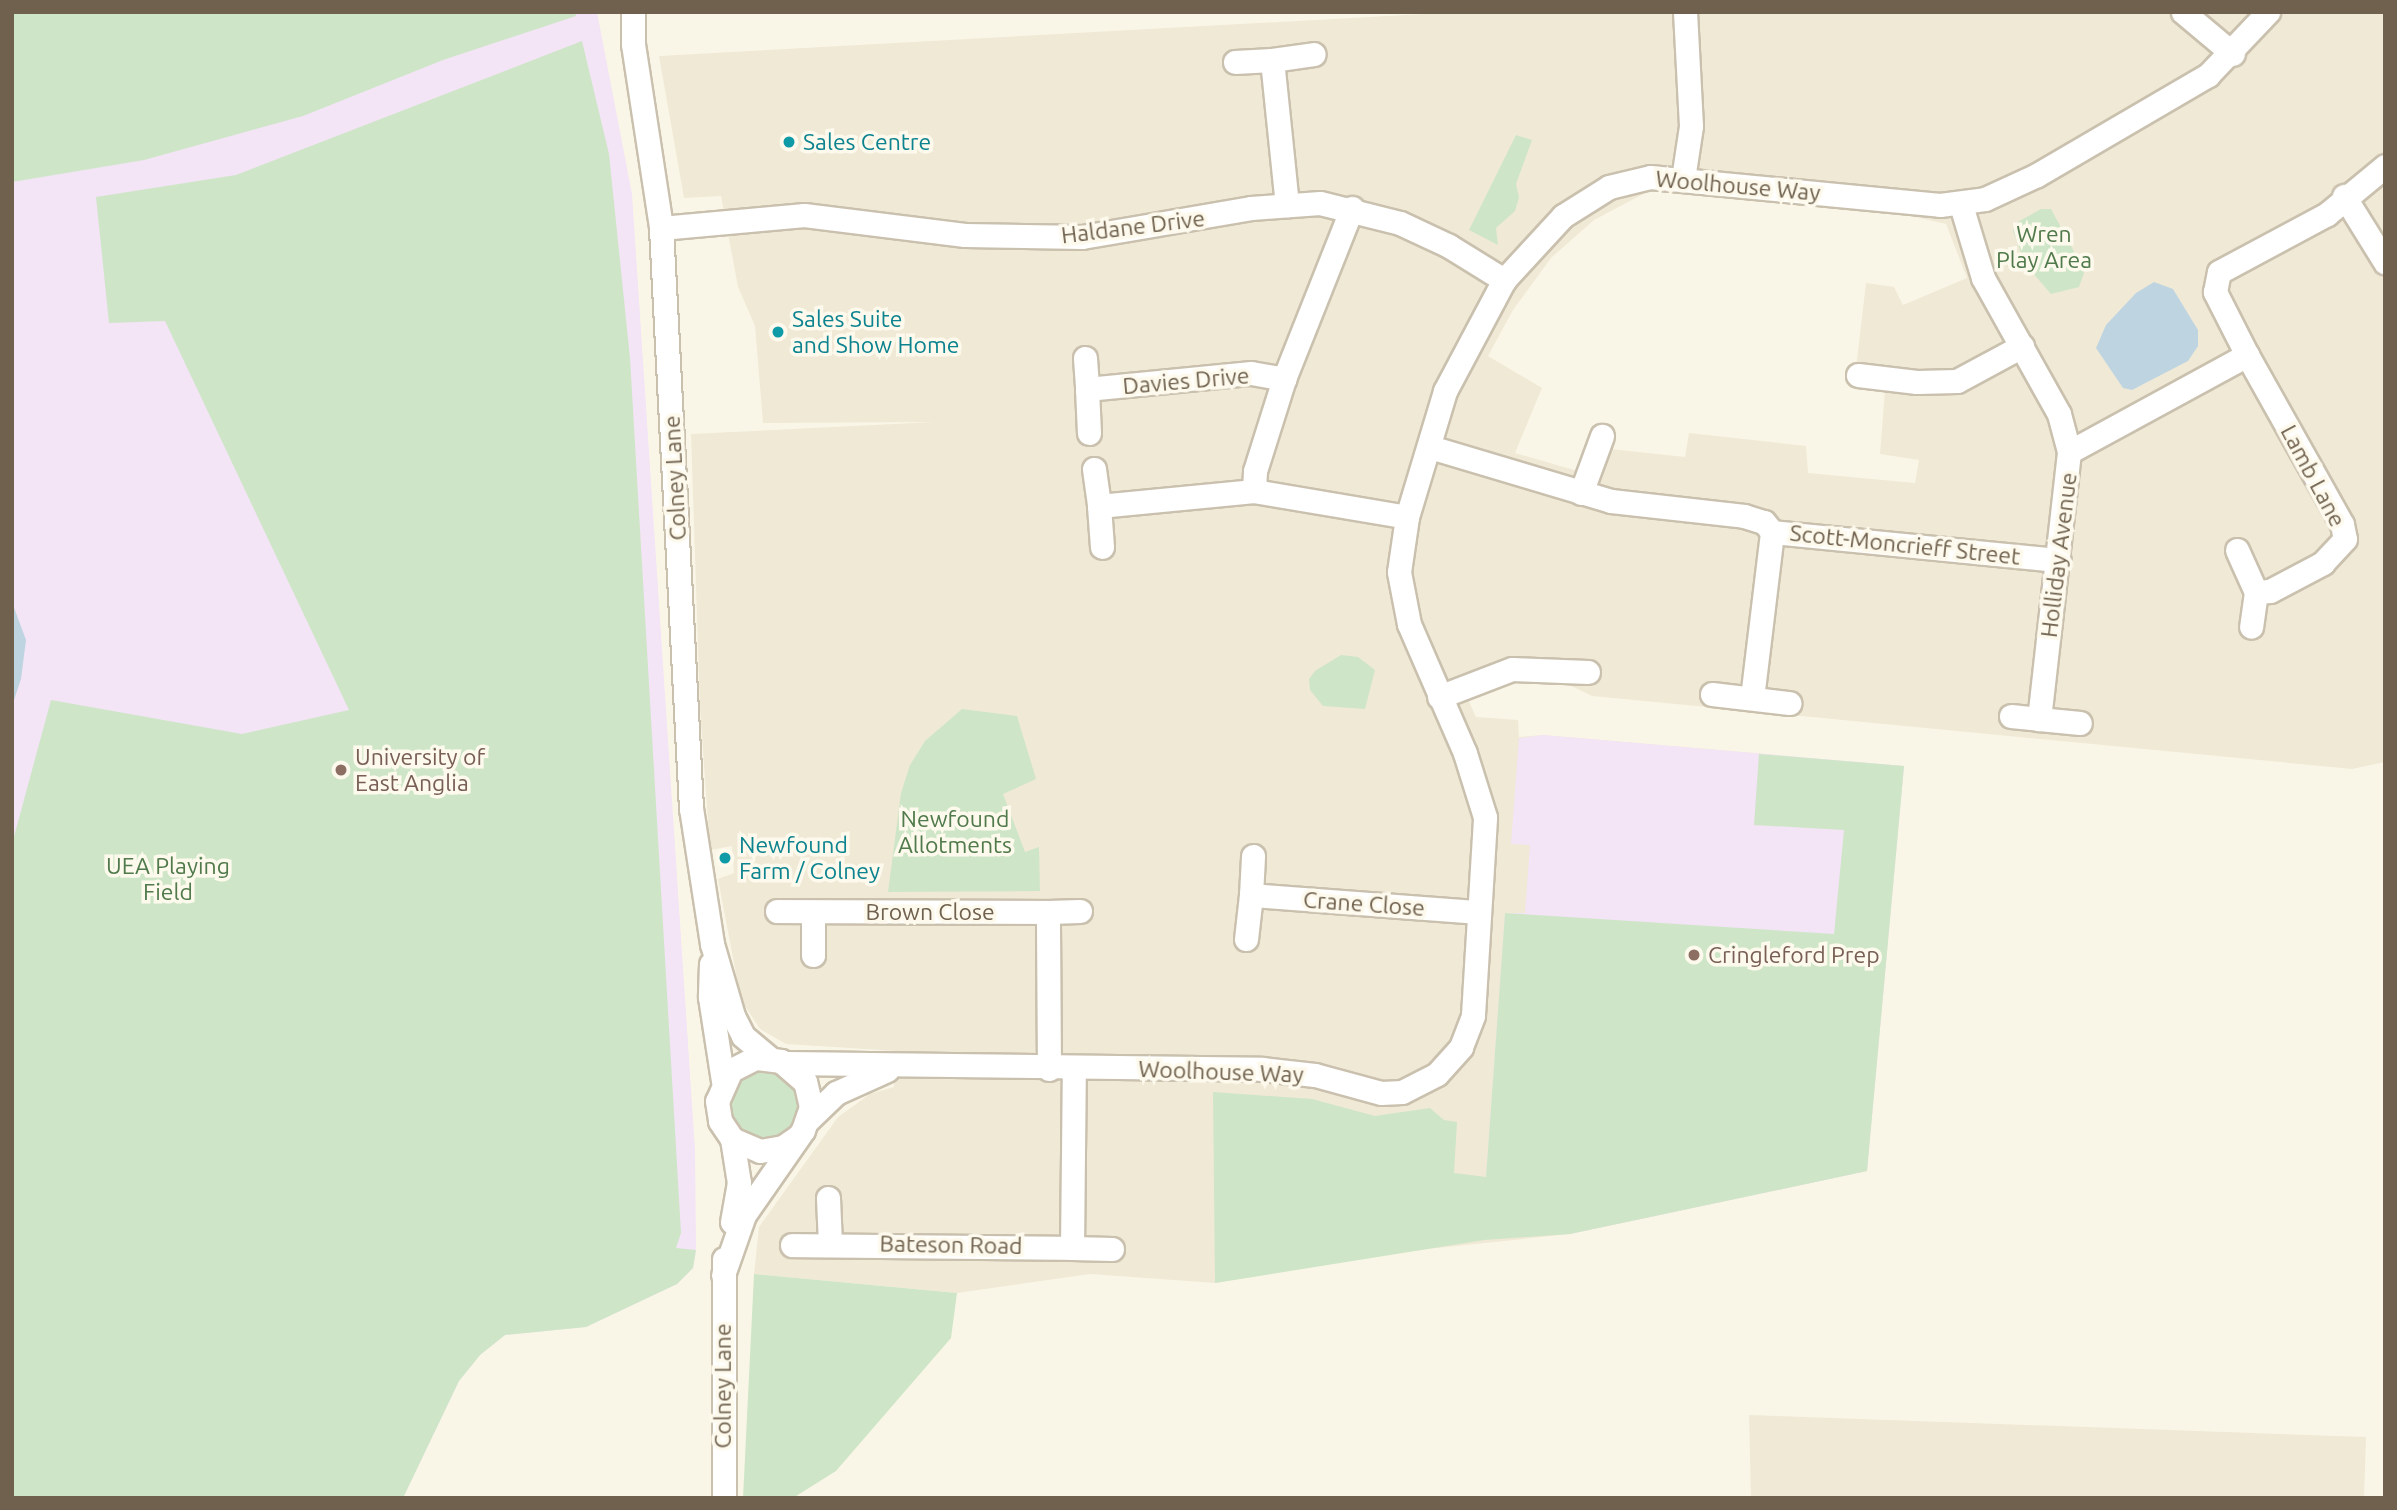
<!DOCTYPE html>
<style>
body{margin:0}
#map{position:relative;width:2397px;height:1510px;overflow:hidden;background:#faf6e7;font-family:Ubuntu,sans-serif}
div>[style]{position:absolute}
.residential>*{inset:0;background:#f0e9d6}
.education>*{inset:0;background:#f3e4f6}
.green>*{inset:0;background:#cee6c7}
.round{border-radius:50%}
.water>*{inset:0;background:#bed5e1}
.roads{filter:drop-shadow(2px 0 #cac0ae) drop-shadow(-2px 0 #cac0ae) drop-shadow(0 2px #cac0ae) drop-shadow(0 -2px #cac0ae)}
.minor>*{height:23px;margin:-11.5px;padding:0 11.5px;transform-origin:11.5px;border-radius:11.5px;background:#fff}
.dots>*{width:19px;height:19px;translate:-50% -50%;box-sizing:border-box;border:4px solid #fdfaed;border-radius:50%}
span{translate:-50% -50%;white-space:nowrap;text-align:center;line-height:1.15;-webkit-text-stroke:7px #fdfaed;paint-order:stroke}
.culture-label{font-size:23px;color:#0d838f}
.left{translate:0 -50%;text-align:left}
.street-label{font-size:23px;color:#70614e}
.park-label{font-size:23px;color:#507a4b}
.education-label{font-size:23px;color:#785e54}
.frame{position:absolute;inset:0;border:14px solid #70614e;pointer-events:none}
</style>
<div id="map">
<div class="residential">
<div style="clip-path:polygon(evenodd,1459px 12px,2385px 12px,2385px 762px,2352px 769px,1592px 696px,1559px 680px,1501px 680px,1466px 695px,1476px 717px,1518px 720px,1519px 737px,1543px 735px,1904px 766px,1867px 1171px,1570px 1234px,1399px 1252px,1215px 1283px,1090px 1274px,957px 1293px,754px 1274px,759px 1227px,838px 1117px,870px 1094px,894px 1087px,896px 1051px,786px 1044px,760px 1029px,741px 1000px,718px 879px,734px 873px,732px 846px,710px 850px,700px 708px,691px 434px,934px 422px,763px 423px,755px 326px,738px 287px,721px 196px,684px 198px,659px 56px,1459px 12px,1649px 191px,1902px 214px,1946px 224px,1967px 278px,1903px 305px,1894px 287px,1866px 283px,1854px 385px,1885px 390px,1880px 454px,1919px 460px,1915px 483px,1808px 473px,1806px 446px,1689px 433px,1685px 457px,1611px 449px,1581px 472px,1515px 453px,1542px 388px,1488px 356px,1513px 310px,1551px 258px,1594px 220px,1649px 191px)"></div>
<div style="clip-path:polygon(1749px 1415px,2366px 1437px,2364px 1498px,1751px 1498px)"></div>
</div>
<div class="education">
<div style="clip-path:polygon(100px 12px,597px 12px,632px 194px,695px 1150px,696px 1250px,693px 1268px,677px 1284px,586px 1327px,505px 1335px,480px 1355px,459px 1381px,403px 1498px,12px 1498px,12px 182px,64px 170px)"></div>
<div style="clip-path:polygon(1543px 735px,1904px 766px,1867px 1171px,1570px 1234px,1486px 1177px,1505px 913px,1525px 913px,1530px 845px,1511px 844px,1519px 738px)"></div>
</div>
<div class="green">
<div style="clip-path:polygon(12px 12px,575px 12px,576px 16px,443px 60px,303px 116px,144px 160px,12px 182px)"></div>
<div style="clip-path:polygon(582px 41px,609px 154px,630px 358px,681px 1233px,676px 1248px,696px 1250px,693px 1268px,677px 1284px,586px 1327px,505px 1335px,480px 1355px,459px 1381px,403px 1498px,12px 1498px,12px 844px,51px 700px,242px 734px,349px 710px,165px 321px,109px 323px,96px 197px,236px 175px)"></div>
<div style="clip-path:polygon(1516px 135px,1532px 140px,1516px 184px,1519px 197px,1515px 211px,1496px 228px,1498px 245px,1469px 230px)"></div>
<div style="clip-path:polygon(2041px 209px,2051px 209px,2078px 259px,2084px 273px,2079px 287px,2051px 294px,2025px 264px,2013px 231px,2016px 223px)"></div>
<div style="clip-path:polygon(1341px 655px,1358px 657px,1375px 670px,1365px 709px,1323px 706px,1310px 690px,1309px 679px,1315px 671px)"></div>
<div style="clip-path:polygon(962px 709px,1017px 716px,1036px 779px,1003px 794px,1025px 852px,1039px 847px,1040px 891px,888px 892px,901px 793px,910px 765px,925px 741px)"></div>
<div style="clip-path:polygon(1759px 754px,1904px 766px,1867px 1171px,1570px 1234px,1484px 1240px,1215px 1283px,1213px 1092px,1312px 1099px,1375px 1116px,1430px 1108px,1444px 1120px,1457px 1122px,1454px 1173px,1486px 1177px,1505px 913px,1834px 934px,1844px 830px,1754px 825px)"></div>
<div class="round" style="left:728px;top:1069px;width:70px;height:70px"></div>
<div style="clip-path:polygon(754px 1274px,957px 1293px,951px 1338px,836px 1471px,793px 1498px,743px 1498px)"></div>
</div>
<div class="water">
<div style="clip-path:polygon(2154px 282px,2173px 289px,2198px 330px,2198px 346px,2188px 361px,2132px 390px,2123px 388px,2096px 348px,2106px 325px,2136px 293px)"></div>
<div style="clip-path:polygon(12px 602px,26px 640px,21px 679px,12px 706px)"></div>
</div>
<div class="roads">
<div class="minor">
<div style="left:633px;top:12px;width:32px;rotate:90deg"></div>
<div style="left:633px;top:44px;width:186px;rotate:81.3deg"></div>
<div style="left:661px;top:228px;width:581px;rotate:87.04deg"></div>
<div style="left:691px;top:808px;width:138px;rotate:81.2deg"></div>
<div style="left:712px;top:944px;width:75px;rotate:73.7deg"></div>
<div style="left:733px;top:1016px;width:22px;rotate:63deg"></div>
<div style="left:743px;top:1036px;width:34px;rotate:40deg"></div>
<div style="left:2183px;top:12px;width:65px;rotate:40deg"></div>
<div style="left:1272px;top:60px;width:42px;rotate:-8.1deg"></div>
<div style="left:1235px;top:62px;width:37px;rotate:-3deg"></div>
<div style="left:1272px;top:60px;width:146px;rotate:84.1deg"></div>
<div style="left:1683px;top:179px;width:54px;rotate:-81.4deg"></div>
<div style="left:1691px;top:126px;width:114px;rotate:-93deg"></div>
<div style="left:2344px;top:196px;width:78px;rotate:58.2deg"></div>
<div style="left:1961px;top:205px;width:76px;rotate:73.2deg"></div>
<div style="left:1983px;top:278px;width:156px;rotate:60.8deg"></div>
<div style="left:2059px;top:414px;width:39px;rotate:75deg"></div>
<div style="left:2069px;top:452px;width:269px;rotate:96.4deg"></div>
<div style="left:2039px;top:719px;width:41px;rotate:5.6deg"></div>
<div style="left:1352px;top:208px;width:184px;rotate:111.7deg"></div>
<div style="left:1284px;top:379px;width:96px;rotate:107.5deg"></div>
<div style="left:1255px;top:471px;width:20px;rotate:93deg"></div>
<div style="left:1254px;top:491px;width:155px;rotate:9.6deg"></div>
<div style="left:661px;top:228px;width:144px;rotate:-5.2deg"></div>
<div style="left:804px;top:215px;width:162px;rotate:7.1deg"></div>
<div style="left:965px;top:235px;width:117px;rotate:1deg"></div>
<div style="left:1082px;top:237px;width:171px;rotate:-9.7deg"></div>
<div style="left:1251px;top:208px;width:69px;rotate:-4.1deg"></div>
<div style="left:1320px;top:203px;width:82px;rotate:14deg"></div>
<div style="left:1400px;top:223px;width:54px;rotate:25.1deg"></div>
<div style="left:1449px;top:246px;width:65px;rotate:31.7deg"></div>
<div style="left:2247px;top:355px;width:71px;rotate:-116.9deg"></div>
<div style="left:2215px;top:292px;width:20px;rotate:-79deg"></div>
<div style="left:2219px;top:272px;width:123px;rotate:-28.2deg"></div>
<div style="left:2327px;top:214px;width:75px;rotate:-39.6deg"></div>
<div style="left:1085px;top:358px;width:31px;rotate:86deg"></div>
<div style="left:1087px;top:389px;width:165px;rotate:-5.6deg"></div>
<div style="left:1251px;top:373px;width:34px;rotate:10deg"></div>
<div style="left:1858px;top:375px;width:59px;rotate:6.8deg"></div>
<div style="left:1917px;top:382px;width:40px;rotate:-1.4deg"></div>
<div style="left:1957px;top:381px;width:74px;rotate:-28.3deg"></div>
<div style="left:1087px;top:389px;width:44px;rotate:87.4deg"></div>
<div style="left:1430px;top:447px;width:189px;rotate:16.6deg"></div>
<div style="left:1611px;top:501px;width:134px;rotate:6.4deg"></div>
<div style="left:1744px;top:516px;width:21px;rotate:17deg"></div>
<div style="left:1764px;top:522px;width:13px;rotate:51deg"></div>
<div style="left:1772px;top:532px;width:288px;rotate:5.6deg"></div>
<div style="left:2069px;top:452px;width:203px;rotate:-28.6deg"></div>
<div style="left:2247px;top:355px;width:194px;rotate:60.7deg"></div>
<div style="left:2342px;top:524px;width:15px;rotate:79deg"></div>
<div style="left:2345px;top:539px;width:33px;rotate:133deg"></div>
<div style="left:2323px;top:563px;width:60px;rotate:152.2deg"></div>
<div style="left:2270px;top:591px;width:14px;rotate:176deg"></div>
<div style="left:2256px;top:592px;width:35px;rotate:98deg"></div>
<div style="left:1094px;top:469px;width:37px;rotate:82deg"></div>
<div style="left:1099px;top:506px;width:156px;rotate:-5.5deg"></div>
<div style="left:1581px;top:493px;width:61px;rotate:-69.8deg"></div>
<div style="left:1099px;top:506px;width:41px;rotate:85.8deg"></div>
<div style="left:2237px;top:550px;width:46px;rotate:65.7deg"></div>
<div style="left:1712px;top:694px;width:78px;rotate:6.7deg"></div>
<div style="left:1439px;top:697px;width:78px;rotate:-21deg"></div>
<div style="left:1512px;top:669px;width:76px;rotate:2.3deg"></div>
<div style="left:1752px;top:698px;width:167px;rotate:-83.1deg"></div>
<div style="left:2011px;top:716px;width:28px;rotate:6deg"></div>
<div style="left:1251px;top:895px;width:39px;rotate:-87deg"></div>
<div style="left:777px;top:911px;width:271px;rotate:0.2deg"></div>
<div style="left:1246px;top:939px;width:44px;rotate:-83.5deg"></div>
<div style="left:1251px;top:895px;width:227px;rotate:4.3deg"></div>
<div style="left:813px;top:955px;width:43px;rotate:-90deg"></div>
<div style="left:711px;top:964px;width:33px;rotate:92deg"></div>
<div style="left:710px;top:997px;width:85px;rotate:81.2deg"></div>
<div style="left:787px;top:1063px;width:475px;rotate:0.7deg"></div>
<div style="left:1262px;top:1069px;width:53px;rotate:6.5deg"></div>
<div style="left:1315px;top:1075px;width:68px;rotate:15.3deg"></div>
<div style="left:1381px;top:1093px;width:21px;rotate:-3deg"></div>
<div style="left:1402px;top:1092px;width:39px;rotate:-27deg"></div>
<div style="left:1437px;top:1074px;width:36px;rotate:-48deg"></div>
<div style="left:1461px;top:1047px;width:34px;rotate:-69deg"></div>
<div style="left:1473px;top:1015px;width:198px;rotate:-86.5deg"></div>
<div style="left:1485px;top:817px;width:67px;rotate:-107.4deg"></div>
<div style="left:1465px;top:753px;width:141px;rotate:-113.5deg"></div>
<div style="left:1409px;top:624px;width:53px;rotate:-100.9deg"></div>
<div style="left:1399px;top:572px;width:56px;rotate:-81.7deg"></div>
<div style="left:1407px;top:517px;width:132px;rotate:-73.2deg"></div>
<div style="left:1445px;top:391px;width:126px;rotate:-62deg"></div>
<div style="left:1504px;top:280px;width:87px;rotate:-47.3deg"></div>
<div style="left:1563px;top:216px;width:54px;rotate:-32.2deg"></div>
<div style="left:1609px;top:187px;width:42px;rotate:-13.7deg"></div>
<div style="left:1650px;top:177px;width:291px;rotate:5.5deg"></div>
<div style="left:1940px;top:205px;width:45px;rotate:-7.6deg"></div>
<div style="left:1985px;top:199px;width:57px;rotate:-24.8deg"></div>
<div style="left:2037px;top:175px;width:198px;rotate:-30.3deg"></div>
<div style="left:2208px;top:75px;width:87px;rotate:-46.4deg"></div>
<div style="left:1049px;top:1069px;width:157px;rotate:-90.4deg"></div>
<div style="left:1048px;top:912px;width:32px;rotate:-2deg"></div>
<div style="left:808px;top:1120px;width:39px;rotate:-44deg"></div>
<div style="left:836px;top:1093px;width:56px;rotate:-24.3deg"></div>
<div style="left:828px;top:1198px;width:45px;rotate:87.5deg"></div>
<div style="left:732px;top:1222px;width:40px;rotate:-80deg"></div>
<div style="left:739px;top:1183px;width:45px;rotate:-99deg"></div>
<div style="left:792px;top:1245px;width:280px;rotate:0.6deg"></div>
<div style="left:1072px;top:1248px;width:179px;rotate:-89.4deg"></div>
<div style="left:1072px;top:1248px;width:40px;rotate:1.4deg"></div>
<div style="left:723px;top:1275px;width:64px;rotate:-70.7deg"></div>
<div style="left:744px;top:1215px;width:103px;rotate:-55.2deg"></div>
<div style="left:803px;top:1130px;width:24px;rotate:-71deg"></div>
<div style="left:811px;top:1107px;width:26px;rotate:-103deg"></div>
<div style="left:805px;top:1082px;width:32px;rotate:-139deg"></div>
<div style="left:781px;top:1061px;width:26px;rotate:-173deg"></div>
<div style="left:755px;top:1058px;width:27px;rotate:153deg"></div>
<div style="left:731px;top:1070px;width:34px;rotate:114deg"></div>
<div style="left:717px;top:1101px;width:20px;rotate:81deg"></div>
<div style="left:720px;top:1121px;width:22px;rotate:56deg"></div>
<div style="left:732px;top:1139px;width:30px;rotate:23deg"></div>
<div style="left:760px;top:1151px;width:23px;rotate:-10deg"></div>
<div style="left:783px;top:1147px;width:16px;rotate:-35deg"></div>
<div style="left:724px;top:1498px;width:239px;rotate:-90deg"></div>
</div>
</div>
<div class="dots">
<div style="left:789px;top:142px;background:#0f9aa8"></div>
<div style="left:778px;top:332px;background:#0f9aa8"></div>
<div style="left:341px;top:770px;background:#8d6e63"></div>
<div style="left:725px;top:858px;background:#0f9aa8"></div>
<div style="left:1694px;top:955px;background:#8d6e63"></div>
</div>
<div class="culture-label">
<span class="left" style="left:803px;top:142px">Sales Centre</span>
<span class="left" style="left:792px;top:332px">Sales Suite<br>and Show Home</span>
<span class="left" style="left:739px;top:858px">Newfound<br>Farm / Colney</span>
</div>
<div class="street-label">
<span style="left:1738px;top:186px;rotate:5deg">Woolhouse Way</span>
<span style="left:1133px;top:227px;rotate:-7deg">Haldane Drive</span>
<span style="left:1186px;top:381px;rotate:-5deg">Davies Drive</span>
<span style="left:2313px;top:476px;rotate:62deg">Lamb Lane</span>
<span style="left:675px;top:478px;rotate:-93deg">Colney Lane</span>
<span style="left:1905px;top:545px;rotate:6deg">Scott-Moncrieff Street</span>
<span style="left:2059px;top:555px;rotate:-83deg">Holliday Avenue</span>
<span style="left:1364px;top:904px;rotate:4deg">Crane Close</span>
<span style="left:930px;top:912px">Brown Close</span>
<span style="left:1221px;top:1072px;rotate:2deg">Woolhouse Way</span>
<span style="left:951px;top:1245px;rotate:1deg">Bateson Road</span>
<span style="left:723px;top:1386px;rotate:-90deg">Colney Lane</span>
</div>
<div class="park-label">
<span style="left:2044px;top:247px">Wren<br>Play Area</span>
<span style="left:955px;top:832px">Newfound<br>Allotments</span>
<span style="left:168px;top:879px">UEA Playing<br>Field</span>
</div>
<div class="education-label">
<span class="left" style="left:355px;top:770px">University of<br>East Anglia</span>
<span class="left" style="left:1708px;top:955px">Cringleford Prep</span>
</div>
<div class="frame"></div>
</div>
